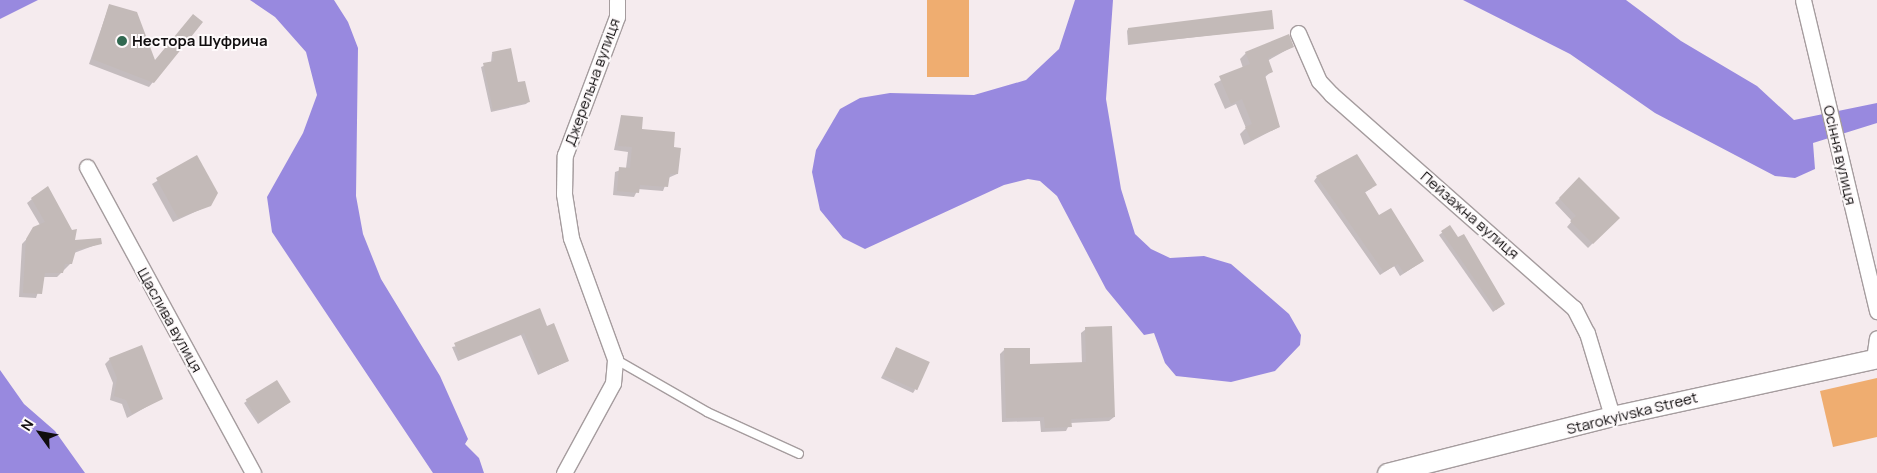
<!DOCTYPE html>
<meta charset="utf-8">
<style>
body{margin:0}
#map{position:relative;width:1877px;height:473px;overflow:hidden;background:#f5ebee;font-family:Manrope,sans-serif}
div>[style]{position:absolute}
.green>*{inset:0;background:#efad70;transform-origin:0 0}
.water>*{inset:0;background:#9889df}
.shadow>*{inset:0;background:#0003}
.building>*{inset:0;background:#c3bab8;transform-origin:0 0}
.roads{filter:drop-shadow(1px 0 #a59c9e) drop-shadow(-1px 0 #a59c9e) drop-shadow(0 1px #a59c9e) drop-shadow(0 -1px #a59c9e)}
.service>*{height:8px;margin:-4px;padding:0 4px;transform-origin:4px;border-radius:4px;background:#fff}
.minor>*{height:15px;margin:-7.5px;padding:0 7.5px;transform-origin:7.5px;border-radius:7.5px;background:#fff}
.tertiary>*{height:19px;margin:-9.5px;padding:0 9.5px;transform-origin:9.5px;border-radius:9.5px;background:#fff}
.dots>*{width:14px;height:14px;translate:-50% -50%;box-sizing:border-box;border:2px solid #fefafb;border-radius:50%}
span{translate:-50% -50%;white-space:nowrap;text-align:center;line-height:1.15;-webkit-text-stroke:4px #fefafb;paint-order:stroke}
.poi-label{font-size:15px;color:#110e0f;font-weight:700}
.left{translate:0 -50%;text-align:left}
.street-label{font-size:15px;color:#110e0f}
.north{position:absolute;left:15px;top:408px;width:50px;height:50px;-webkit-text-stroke:4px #fefafb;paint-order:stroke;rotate:302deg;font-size:14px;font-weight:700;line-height:20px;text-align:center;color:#110e0f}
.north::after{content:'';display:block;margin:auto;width:18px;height:22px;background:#110e0f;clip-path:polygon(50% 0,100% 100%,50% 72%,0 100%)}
</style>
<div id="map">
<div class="green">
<div style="left:927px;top:0;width:42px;height:77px"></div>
<div style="clip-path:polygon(1877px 378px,1877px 437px,1833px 447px,1820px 391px)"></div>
</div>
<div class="water">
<div style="clip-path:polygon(0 0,38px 0,0 19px)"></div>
<div style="clip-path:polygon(250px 0,334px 0,348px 22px,358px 48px,356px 196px,363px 234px,381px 279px,440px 376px,468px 439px,465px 444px,479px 458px,484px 473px,433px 473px,272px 232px,267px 197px,303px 133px,317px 95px,306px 52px,275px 17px)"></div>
<div style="clip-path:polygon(1075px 0,1113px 0,1106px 99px,1121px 189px,1135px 234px,1151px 249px,1170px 258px,1204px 256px,1231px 264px,1289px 314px,1301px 335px,1300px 345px,1275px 371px,1231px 382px,1176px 376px,1165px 363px,1154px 333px,1144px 335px,1106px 289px,1057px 196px,1040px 181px,1028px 179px,1004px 185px,865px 249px,843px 238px,820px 210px,812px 172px,816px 150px,840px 109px,860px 98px,890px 93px,974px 95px,1026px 80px,1059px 49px)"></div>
<div style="clip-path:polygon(1463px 0,1626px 0,1681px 41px,1757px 86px,1794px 120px,1877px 103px,1877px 123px,1813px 143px,1815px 169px,1795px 178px,1775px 176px,1655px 113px,1570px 54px)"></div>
<div style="clip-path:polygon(0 370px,24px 404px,55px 431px,85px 473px,0 473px)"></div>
</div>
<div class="shadow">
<div style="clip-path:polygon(109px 6px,154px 62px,153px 82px,149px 87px,89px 64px)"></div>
<div style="clip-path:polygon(1272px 28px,1128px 45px,1127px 31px,1128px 29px)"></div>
<div style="clip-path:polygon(1292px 47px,1267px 61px,1272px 71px,1264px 78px,1279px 127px,1244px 145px,1240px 134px,1246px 128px,1236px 104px,1225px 109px,1214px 84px,1243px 68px,1240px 59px,1246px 53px)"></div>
<div style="clip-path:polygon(492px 53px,529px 101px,526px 104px,491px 112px,481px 67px,491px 63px)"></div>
<div style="clip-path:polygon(621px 116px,672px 148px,677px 174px,668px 178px,663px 191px,638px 189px,634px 197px,613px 195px,615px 172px,626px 168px,628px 152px,614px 150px)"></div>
<div style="clip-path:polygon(197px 157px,210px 205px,173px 222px,152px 184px)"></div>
<div style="clip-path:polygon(1317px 177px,1372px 188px,1364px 193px,1379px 217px,1423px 261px,1400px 276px,1394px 266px,1380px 275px,1314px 181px)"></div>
<div style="clip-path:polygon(1579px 179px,1618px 218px,1588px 248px,1567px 227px,1572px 221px,1555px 203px)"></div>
<div style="clip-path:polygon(32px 199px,74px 241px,101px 243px,74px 253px,71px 263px,57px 277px,43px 277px,36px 298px,19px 297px,22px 244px,40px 225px,27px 203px)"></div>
<div style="clip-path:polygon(1450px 227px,1501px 306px,1493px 312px,1439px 235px)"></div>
<div style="clip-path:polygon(546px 328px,568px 361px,538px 375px,521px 335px,458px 361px,452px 347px)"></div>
<div style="clip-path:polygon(1086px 329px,1114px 417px,1109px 421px,1070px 423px,1066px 431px,1041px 432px,1040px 421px,1002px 422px,1000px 354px,1004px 350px,1029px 365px,1082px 364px,1081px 333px)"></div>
<div style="clip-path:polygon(896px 348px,915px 390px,913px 393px,881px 378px)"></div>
<div style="clip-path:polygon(110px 359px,162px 398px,127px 418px,122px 404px,110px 400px,113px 383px,105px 364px)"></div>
<div style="clip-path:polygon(247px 401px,290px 402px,258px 424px,244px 403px)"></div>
</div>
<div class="building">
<div style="clip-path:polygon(109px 4px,137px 12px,155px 60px,193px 14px,203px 22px,154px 83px,92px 59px)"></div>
<div style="clip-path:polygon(1272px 10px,1274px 29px,1129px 44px,1128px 28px)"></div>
<div style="clip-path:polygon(1289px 34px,1294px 47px,1268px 58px,1273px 72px,1265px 75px,1280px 127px,1251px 140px,1245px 127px,1252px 124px,1242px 99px,1231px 104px,1219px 76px,1250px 64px,1245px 52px)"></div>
<div style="clip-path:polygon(511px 48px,518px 82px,525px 81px,530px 102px,493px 110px,483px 63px,494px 61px,492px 52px)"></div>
<div style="clip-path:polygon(621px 115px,643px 117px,642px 129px,675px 132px,674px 147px,681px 148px,678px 174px,670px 174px,668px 187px,640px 185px,639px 193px,617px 191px,619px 167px,630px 168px,632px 147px,618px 146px)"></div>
<div style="clip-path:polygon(1357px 154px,1377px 185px,1365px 192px,1379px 215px,1391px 208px,1424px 261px,1404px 273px,1398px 264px,1384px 272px,1316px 176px)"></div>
<div style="clip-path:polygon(197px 155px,218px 193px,211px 206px,178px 218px,156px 178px)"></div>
<div style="clip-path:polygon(1579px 177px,1620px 218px,1593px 244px,1570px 221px,1576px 216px,1559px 198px)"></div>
<div style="clip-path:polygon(48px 186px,72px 230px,77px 229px,75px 240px,101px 238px,102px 244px,76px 250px,72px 264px,65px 264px,63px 273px,45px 273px,42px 294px,23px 293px,26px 239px,33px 227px,45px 222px,31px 198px)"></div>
<div style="clip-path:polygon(1450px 225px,1458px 237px,1464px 234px,1505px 304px,1496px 310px,1441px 231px)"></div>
<div style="clip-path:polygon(540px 308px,547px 326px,554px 323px,569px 361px,541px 373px,524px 333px,461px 359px,454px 343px)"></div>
<div style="clip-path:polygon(1112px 326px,1115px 417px,1071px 419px,1072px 427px,1045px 428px,1044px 417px,1006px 418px,1004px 348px,1030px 348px,1030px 364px,1086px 362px,1085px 327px)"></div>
<div style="clip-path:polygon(142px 345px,163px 399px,132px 414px,126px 400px,114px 396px,117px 378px,109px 358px)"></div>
<div style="left:896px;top:347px;width:37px;height:31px;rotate:24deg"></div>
<div style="left:277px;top:380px;width:26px;height:37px;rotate:58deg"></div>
</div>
<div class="roads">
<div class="service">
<div style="left:615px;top:359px;width:106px;rotate:29.9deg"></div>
<div style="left:707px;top:412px;width:101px;rotate:24.5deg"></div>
</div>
<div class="minor">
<div style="left:1803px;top:0;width:320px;rotate:76.6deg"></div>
<div style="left:1298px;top:33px;width:52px;rotate:66.4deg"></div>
<div style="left:1319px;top:81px;width:18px;rotate:47deg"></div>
<div style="left:1331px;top:94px;width:324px;rotate:41.4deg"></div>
<div style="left:1574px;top:308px;width:28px;rotate:63deg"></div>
<div style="left:1587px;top:333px;width:87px;rotate:73.2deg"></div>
<div style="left:87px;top:167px;width:348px;rotate:61.5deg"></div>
<div style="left:1874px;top:359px;width:21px;rotate:-82deg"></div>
<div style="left:564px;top:473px;width:102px;rotate:-61.4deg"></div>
<div style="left:613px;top:383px;width:24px;rotate:-85deg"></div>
<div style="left:615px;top:359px;width:129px;rotate:-110deg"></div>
<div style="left:571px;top:238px;width:45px;rotate:-99deg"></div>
<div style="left:564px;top:194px;width:39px;rotate:-89deg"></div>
<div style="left:565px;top:155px;width:147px;rotate:-69.4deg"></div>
<div style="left:617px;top:17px;width:17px;rotate:-90deg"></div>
</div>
<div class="tertiary">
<div style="left:1387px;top:473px;width:232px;rotate:-14.2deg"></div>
<div style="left:1612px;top:416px;width:271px;rotate:-12.3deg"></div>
</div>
</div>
<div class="dots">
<div style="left:122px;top:41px;background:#316951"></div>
</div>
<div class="poi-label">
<span class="left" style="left:132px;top:41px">Нестора Шуфрича</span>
</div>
<div class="street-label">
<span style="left:592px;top:82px;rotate:-70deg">Джерельна вулиця</span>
<span style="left:1840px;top:155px;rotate:77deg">Осіння вулиця</span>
<span style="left:1470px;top:215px;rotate:41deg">Пейзажна вулиця</span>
<span style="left:170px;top:320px;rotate:61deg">Щаслива вулиця</span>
<span style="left:1632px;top:413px;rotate:-14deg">Starokyivska Street</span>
</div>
<div class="north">N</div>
</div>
